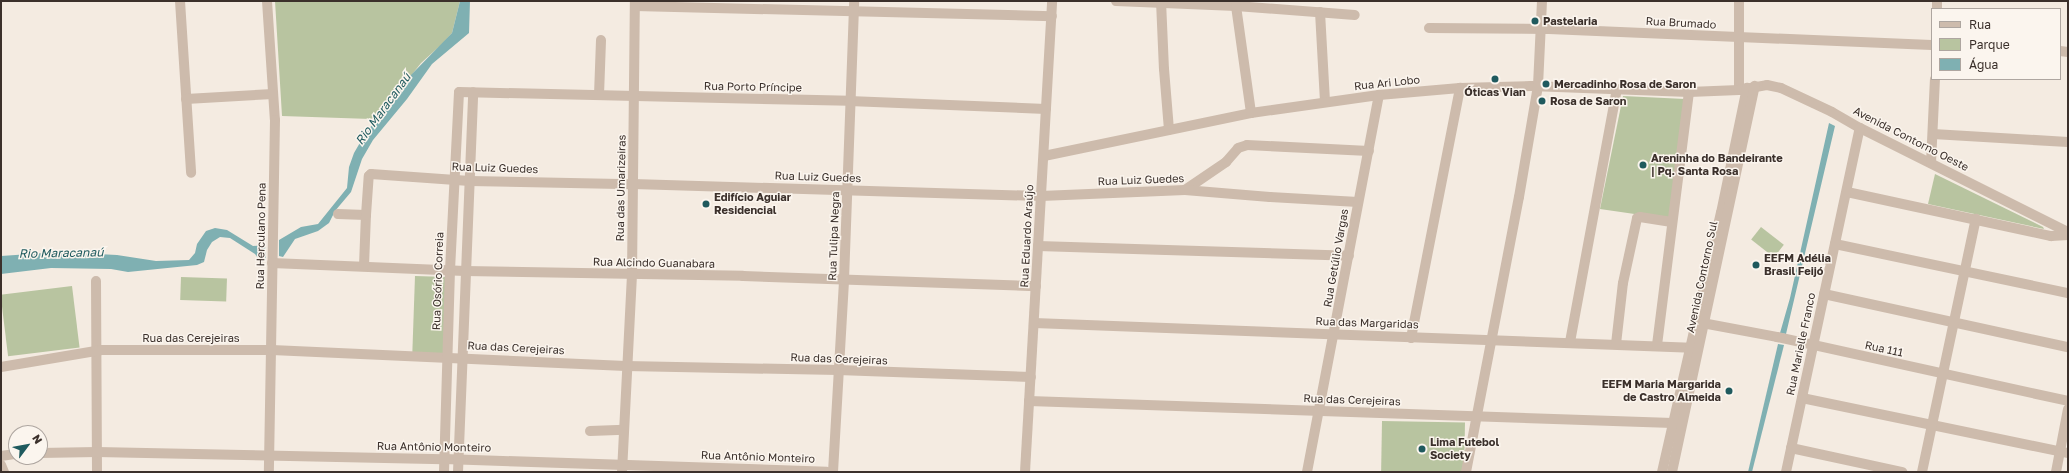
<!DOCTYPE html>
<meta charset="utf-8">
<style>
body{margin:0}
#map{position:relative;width:2069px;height:473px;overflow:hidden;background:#f4ebe1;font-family:"Golos Text",sans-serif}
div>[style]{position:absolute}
.green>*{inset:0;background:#b8c4a0;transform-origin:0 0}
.water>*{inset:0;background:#7fb0b2}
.minor>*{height:10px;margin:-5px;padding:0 5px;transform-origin:5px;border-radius:5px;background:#cdbbac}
.dots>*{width:11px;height:11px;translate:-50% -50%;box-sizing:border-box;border:2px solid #fbf5ee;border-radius:50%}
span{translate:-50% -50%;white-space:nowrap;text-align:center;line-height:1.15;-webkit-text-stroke:3px #fbf5ee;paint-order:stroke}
.poi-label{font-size:11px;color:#3b302b;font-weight:700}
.left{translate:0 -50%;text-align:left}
.right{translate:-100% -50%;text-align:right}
.street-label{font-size:11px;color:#3b302b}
.water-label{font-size:12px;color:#1f5a5e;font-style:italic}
.frame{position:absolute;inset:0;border:2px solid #3b302b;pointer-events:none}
.legend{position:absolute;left:1931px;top:8px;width:130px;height:72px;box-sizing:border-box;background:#fbf5ee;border:1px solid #aea6a0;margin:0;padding:5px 7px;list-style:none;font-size:12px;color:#3b302b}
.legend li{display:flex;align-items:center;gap:8px;height:20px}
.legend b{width:20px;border:1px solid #aea6a0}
.north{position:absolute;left:8px;top:425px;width:40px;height:40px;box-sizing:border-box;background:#fbf5ee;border:1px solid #aea6a0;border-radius:50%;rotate:58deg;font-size:11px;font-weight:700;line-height:16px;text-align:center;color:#3b302b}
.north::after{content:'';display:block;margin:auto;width:14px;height:18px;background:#1f5a5e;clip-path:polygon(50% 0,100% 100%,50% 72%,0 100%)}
</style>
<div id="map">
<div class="green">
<div style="clip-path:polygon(275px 1px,460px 1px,452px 33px,442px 44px,421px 63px,381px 114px,371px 119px,282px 116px)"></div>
<div style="clip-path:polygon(1623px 96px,1685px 99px,1669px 219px,1600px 209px)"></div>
<div style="clip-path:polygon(1935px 174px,2043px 227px,2044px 229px,1928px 204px)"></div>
<div style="left:1761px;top:227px;width:29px;height:16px;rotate:38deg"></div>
<div style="left:415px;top:276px;width:32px;height:77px;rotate:2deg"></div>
<div style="left:181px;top:277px;width:46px;height:23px;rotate:2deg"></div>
<div style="left:72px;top:286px;width:62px;height:72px;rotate:83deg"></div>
<div style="left:1382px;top:421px;width:83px;height:51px;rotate:1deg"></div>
</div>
<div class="water">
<div style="clip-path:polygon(460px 1px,470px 1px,469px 33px,432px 64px,407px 99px,373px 140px,362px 159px,351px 192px,335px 211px,329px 223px,318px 231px,295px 239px,283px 257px,279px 256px,279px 240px,301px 227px,318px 224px,347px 188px,349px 167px,354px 153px,365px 134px,410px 76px,452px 33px)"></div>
<div style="clip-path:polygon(1829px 123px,1835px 126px,1786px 334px,1780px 333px,1790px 298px)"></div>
<div style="clip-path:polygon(215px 228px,227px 230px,253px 246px,265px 245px,266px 260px,261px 262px,255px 254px,230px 238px,220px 237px,212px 242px,207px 250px,204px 262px,197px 265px,128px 272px,111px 269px,51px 268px,1px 274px,1px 256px,59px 252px,117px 255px,156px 261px,189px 260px,195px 253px,197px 244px,206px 231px)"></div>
<div style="clip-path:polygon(1778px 344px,1784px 345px,1752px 472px,1748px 472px)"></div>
</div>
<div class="minor">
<div style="left:180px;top:1px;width:172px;rotate:86.3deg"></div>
<div style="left:267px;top:1px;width:119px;rotate:86.2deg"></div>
<div style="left:275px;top:120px;width:352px;rotate:91deg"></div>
<div style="left:1116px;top:1px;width:120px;rotate:2.4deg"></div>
<div style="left:1236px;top:6px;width:119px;rotate:4.3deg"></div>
<div style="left:1161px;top:1px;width:68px;rotate:87.5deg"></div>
<div style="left:1164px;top:69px;width:61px;rotate:85.3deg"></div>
<div style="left:635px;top:6px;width:417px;rotate:1.4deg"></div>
<div style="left:1236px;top:6px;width:108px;rotate:82deg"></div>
<div style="left:1937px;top:9px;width:8px;rotate:-90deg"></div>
<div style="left:1320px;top:12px;width:90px;rotate:86.8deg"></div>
<div style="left:1429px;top:28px;width:120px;rotate:0.5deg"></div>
<div style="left:1549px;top:29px;width:383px;rotate:2.4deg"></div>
<div style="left:2060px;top:51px;width:8px;rotate:7deg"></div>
<div style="left:1739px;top:90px;width:89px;rotate:-90deg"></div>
<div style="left:599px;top:95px;width:55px;rotate:-87.9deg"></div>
<div style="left:186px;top:99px;width:87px;rotate:-3.3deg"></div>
<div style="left:1933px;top:134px;width:135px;rotate:3.4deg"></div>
<div style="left:1044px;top:156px;width:211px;rotate:-11.7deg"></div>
<div style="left:1251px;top:113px;width:129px;rotate:-8deg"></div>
<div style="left:1379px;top:95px;width:81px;rotate:-4.9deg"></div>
<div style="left:1460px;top:88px;width:71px;rotate:-1.6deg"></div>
<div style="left:1531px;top:86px;width:158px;rotate:2.2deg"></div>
<div style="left:1689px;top:92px;width:50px;rotate:-2.3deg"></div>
<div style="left:1739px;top:90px;width:28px;rotate:-10deg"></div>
<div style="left:1767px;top:85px;width:14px;rotate:12deg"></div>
<div style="left:1781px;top:88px;width:56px;rotate:25.2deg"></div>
<div style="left:1832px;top:112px;width:32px;rotate:30deg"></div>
<div style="left:1860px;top:128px;width:233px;rotate:26.6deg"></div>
<div style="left:1931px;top:163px;width:84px;rotate:-87.3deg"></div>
<div style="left:1185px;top:190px;width:50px;rotate:-34.3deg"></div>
<div style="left:1226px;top:162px;width:18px;rotate:-49deg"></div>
<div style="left:1238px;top:148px;width:9px;rotate:-18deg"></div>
<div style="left:1247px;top:145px;width:122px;rotate:2.8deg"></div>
<div style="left:1847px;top:192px;width:209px;rotate:12.2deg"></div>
<div style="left:2051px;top:236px;width:17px;rotate:-3deg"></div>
<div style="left:338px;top:214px;width:28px;rotate:2deg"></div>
<div style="left:1835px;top:244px;width:238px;rotate:11.9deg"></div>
<div style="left:1038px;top:246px;width:311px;rotate:1.8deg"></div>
<div style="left:272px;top:263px;width:193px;rotate:2.4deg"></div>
<div style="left:465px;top:271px;width:278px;rotate:1deg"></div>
<div style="left:743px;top:276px;width:293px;rotate:2deg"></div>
<div style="left:364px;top:266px;width:51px;rotate:-87.8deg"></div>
<div style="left:366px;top:215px;width:39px;rotate:-86deg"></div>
<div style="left:369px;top:176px;width:3px;rotate:-45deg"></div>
<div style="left:371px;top:174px;width:99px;rotate:4deg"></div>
<div style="left:470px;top:181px;width:163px;rotate:1.1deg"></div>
<div style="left:633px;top:184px;width:408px;rotate:1.7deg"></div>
<div style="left:1041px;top:196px;width:144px;rotate:-2.4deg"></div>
<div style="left:1185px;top:190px;width:85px;rotate:4.7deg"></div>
<div style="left:1270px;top:197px;width:88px;rotate:3.3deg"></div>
<div style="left:96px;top:281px;width:191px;rotate:89.7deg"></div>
<div style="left:1824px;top:294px;width:250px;rotate:12.3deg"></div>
<div style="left:1697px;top:322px;width:81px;rotate:10.6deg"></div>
<div style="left:1777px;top:337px;width:298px;rotate:12.4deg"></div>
<div style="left:1034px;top:323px;width:664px;rotate:2.16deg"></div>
<div style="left:1411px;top:338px;width:255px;rotate:-78.9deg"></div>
<div style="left:1570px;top:342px;width:257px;rotate:-79.5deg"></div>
<div style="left:1616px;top:344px;width:61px;rotate:-83.5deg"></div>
<div style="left:1623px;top:283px;width:66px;rotate:-77.8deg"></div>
<div style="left:1637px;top:218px;width:3px;rotate:-18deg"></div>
<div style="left:1640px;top:217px;width:32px;rotate:9deg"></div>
<div style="left:1657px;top:345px;width:255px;rotate:-82.8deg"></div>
<div style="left:1px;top:367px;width:102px;rotate:-9.6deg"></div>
<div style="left:102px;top:350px;width:170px"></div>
<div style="left:272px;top:350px;width:354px;rotate:2.6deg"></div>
<div style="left:626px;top:366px;width:212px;rotate:1.1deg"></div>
<div style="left:838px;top:370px;width:193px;rotate:2.1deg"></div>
<div style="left:1802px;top:398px;width:272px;rotate:11.7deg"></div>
<div style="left:1029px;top:401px;width:644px;rotate:1.96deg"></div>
<div style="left:590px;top:431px;width:34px;rotate:-2deg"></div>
<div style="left:1791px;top:448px;width:114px;rotate:12.2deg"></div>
<div style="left:40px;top:453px;width:57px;rotate:-1deg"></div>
<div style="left:97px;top:452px;width:347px;rotate:1.2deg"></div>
<div style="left:444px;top:459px;width:383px;rotate:1.9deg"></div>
<div style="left:1px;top:456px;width:15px;rotate:-8deg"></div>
<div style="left:1px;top:465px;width:8px;rotate:67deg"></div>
<div style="left:444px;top:472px;width:202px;rotate:-88.3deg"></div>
<div style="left:450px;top:270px;width:178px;rotate:-87.1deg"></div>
<div style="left:459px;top:92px;width:390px;rotate:1.3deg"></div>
<div style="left:849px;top:101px;width:197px;rotate:2.3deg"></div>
<div style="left:458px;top:472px;width:380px;rotate:-87.7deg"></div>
<div style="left:622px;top:472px;width:197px;rotate:-87.1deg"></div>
<div style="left:632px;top:275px;width:274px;rotate:-89.4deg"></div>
<div style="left:833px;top:472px;width:192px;rotate:-86.7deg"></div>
<div style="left:844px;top:280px;width:279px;rotate:-87.9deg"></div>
<div style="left:1025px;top:472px;width:472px;rotate:-86.7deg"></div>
<div style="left:1307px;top:472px;width:384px;rotate:-79.2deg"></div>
<div style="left:1466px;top:472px;width:280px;rotate:-79.1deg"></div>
<div style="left:1519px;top:197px;width:113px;rotate:-80.3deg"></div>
<div style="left:1538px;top:86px;width:85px;rotate:-87.3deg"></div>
<div style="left:1662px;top:472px;width:266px;rotate:-77.2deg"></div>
<div style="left:1721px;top:213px;width:128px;rotate:-78.3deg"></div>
<div style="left:1672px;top:472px;width:395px;rotate:-77.9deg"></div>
<div style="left:1786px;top:472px;width:352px;rotate:-77.9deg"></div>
<div style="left:1922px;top:472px;width:259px;rotate:-78deg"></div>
<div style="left:2056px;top:472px;width:64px;rotate:-79.2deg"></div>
</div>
<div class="dots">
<div style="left:1535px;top:21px;background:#1f5a5e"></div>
<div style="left:1495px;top:79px;background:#1f5a5e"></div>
<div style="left:1546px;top:84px;background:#1f5a5e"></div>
<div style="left:1542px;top:101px;background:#1f5a5e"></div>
<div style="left:1643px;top:165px;background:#1f5a5e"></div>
<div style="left:706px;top:204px;background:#1f5a5e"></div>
<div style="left:1756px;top:265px;background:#1f5a5e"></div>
<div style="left:1729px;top:391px;background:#1f5a5e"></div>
<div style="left:1422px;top:449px;background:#1f5a5e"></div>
</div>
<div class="poi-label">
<span class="left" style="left:1543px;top:21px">Pastelaria</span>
<span class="left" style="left:1554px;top:84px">Mercadinho Rosa de Saron</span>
<span style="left:1495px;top:92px">Óticas Vian</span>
<span class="left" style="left:1550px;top:101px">Rosa de Saron</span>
<span class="left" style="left:1651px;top:165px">Areninha do Bandeirante<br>| Pq. Santa Rosa</span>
<span class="left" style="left:714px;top:204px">Edifício Aguiar<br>Residencial</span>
<span class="left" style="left:1764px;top:265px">EEFM Adélia<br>Brasil Feijó</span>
<span class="right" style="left:1721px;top:391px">EEFM Maria Margarida<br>de Castro Almeida</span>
<span class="left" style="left:1430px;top:449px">Lima Futebol<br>Society</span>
</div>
<div class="street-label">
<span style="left:1681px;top:23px;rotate:3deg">Rua Brumado</span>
<span style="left:1387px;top:83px;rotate:-6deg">Rua Ari Lobo</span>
<span style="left:753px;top:87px;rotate:1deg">Rua Porto Príncipe</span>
<span style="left:1911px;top:139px;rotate:27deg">Avenida Contorno Oeste</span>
<span style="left:495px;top:168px;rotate:2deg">Rua Luiz Guedes</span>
<span style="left:818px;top:177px;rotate:2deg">Rua Luiz Guedes</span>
<span style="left:1141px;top:180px;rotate:-2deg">Rua Luiz Guedes</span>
<span style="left:621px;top:188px;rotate:-89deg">Rua das Umarizeiras</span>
<span style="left:261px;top:236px;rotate:-89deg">Rua Herculano Pena</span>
<span style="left:834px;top:236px;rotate:-88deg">Rua Tulipa Negra</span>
<span style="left:1027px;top:236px;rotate:-87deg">Rua Eduardo Araújo</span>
<span style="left:1336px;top:258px;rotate:-80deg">Rua Getúlio Vargas</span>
<span style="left:654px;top:263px;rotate:1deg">Rua Alcindo Guanabara</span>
<span style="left:1702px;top:277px;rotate:-78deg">Avenida Contorno Sul</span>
<span style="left:438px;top:281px;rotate:-88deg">Rua Osório Correia</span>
<span style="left:1367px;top:323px;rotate:2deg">Rua das Margaridas</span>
<span style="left:191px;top:338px">Rua das Cerejeiras</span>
<span style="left:1801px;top:344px;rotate:-78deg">Rua Marielle Franco</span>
<span style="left:516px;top:348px;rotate:3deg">Rua das Cerejeiras</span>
<span style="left:1884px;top:349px;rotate:12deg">Rua 111</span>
<span style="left:839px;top:359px;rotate:2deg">Rua das Cerejeiras</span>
<span style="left:1352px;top:400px;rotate:2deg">Rua das Cerejeiras</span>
<span style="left:434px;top:447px;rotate:1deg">Rua Antônio Monteiro</span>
<span style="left:758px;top:457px;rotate:2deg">Rua Antônio Monteiro</span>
</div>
<div class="water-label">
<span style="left:383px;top:109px;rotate:-54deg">Rio Maracanaú</span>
<span style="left:61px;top:253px;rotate:-1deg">Rio Maracanaú</span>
</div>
<div class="frame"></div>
<ul class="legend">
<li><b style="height:5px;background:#cdbbac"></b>Rua</li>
<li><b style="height:11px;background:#b8c4a0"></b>Parque</li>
<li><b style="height:11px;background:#7fb0b2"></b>Água</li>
</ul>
<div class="north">N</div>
</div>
